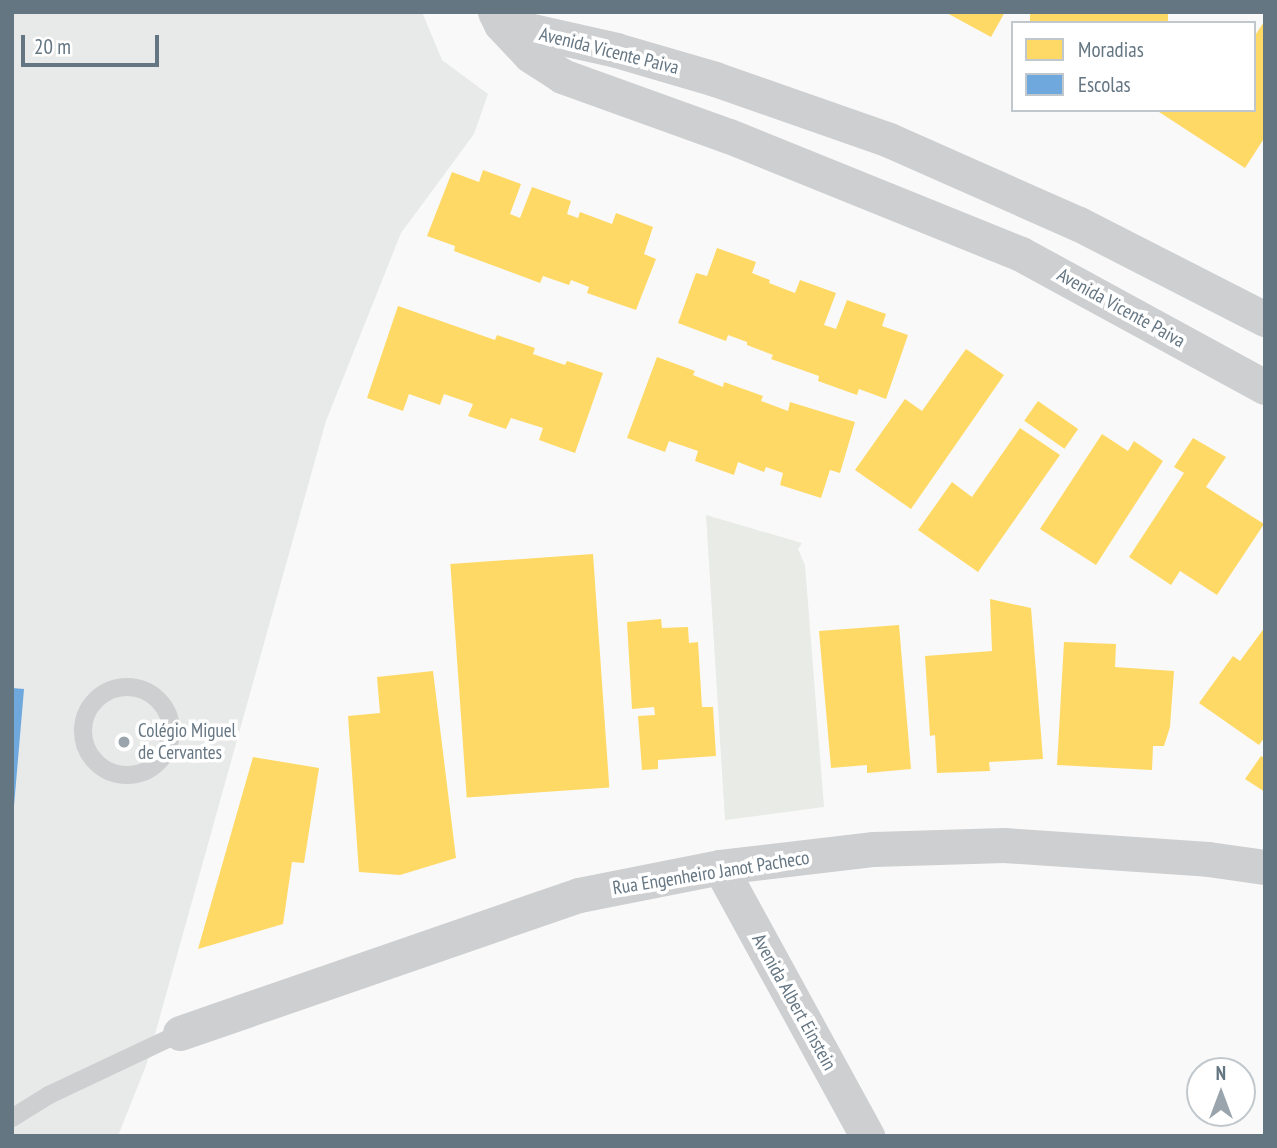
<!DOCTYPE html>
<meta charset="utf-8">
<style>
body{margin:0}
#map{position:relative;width:1277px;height:1148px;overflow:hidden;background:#f9f9f9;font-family:"PT Sans Narrow",sans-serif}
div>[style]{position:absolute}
.built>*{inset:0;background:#e8e9e9}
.green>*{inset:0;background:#e8ebe6}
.homes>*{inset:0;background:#ffd966;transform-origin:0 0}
.schools>*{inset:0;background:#6fa8dc}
.service>*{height:18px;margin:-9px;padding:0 9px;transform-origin:9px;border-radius:9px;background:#cecfd0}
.service>.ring{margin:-9px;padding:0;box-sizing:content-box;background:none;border:18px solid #cecfd0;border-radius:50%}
.minor>*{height:35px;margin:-17.5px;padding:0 17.5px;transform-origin:17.5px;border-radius:17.5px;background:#cecfd0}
.dots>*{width:19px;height:19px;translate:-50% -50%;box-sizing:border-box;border:4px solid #fff;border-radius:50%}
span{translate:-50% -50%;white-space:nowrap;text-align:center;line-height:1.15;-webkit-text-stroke:7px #fff;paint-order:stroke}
.street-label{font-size:19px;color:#657683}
.poi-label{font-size:19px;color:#657683}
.left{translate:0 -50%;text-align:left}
.frame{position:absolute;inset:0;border:14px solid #657683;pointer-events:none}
.legend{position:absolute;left:1011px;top:21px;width:245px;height:91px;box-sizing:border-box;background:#fff;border:2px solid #c1c8cd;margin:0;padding:9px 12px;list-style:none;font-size:21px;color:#657683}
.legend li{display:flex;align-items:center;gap:14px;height:35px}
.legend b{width:35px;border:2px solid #c1c8cd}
.north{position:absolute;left:1186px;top:1057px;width:70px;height:70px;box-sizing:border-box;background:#fff;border:2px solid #c1c8cd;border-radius:50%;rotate:0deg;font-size:19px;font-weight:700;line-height:28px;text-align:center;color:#657683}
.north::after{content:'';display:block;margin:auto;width:24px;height:32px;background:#99a4ac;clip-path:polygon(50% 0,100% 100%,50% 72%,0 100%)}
.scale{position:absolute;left:21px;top:35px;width:138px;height:32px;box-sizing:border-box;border:4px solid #657683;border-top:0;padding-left:9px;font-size:21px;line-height:24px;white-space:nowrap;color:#657683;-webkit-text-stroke:5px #fff;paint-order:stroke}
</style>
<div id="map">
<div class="built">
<div style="clip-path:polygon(12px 12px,422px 12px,442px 60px,488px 94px,474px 134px,401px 233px,326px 421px,147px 1063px,118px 1136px,12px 1136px)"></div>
</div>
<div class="green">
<div style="clip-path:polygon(706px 515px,802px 543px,798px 549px,805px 565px,824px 807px,725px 820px)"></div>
</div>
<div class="homes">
<div style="clip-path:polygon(945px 12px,1005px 12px,991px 37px)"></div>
<div style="left:1030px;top:12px;width:138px;height:13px"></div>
<div style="clip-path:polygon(1265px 20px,1265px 137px,1245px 168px,1156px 110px,1254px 110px,1254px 37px)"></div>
<div style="clip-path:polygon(483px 170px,521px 184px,510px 214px,520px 218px,532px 187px,571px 201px,567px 214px,578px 218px,580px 212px,612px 224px,616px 213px,653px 227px,644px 254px,656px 259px,636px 310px,587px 293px,589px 287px,571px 280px,569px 285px,543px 276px,540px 283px,454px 251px,455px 246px,427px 236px,452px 172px,479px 182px)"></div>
<div style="clip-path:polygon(717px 248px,756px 262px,752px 273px,770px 280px,769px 283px,795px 293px,800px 280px,836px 293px,824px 325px,836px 329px,847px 300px,886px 314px,882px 326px,908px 335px,886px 399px,859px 389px,857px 395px,818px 381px,819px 376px,771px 359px,773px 355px,747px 345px,747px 342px,728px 335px,726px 341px,678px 323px,696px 273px,707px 276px)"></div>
<div style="clip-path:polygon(398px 306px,495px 340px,497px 335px,535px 348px,533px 354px,565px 365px,567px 361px,603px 373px,575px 453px,539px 440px,543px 428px,511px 418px,506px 429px,468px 416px,473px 404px,444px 394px,440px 405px,409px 394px,403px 411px,367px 398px)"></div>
<div style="clip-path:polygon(966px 349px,1004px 375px,911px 509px,855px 470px,905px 399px,922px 411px)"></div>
<div style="clip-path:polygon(657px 357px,695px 371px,693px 375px,723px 387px,724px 382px,763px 396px,761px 401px,788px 411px,790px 402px,855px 422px,840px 473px,830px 470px,821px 498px,780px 485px,783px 473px,766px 467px,764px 472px,738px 462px,734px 475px,695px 461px,698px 451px,669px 441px,665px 452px,627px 438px)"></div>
<div style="left:1038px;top:401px;width:49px;height:24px;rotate:35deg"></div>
<div style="clip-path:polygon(1020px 428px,1060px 455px,978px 572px,918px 530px,952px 482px,972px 497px)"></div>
<div style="clip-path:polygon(1102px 434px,1128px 451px,1134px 441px,1163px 461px,1096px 565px,1040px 529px)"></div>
<div style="clip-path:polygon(1193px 438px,1226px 457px,1206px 487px,1264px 524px,1217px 595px,1180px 571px,1171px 585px,1129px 557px,1184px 473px,1174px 467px)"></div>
<div style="left:593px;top:554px;width:234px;height:143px;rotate:86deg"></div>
<div style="clip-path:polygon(990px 599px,1031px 608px,1043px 759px,989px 762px,990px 771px,937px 773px,935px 735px,930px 736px,925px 656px,992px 651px)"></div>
<div style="clip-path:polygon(661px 619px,662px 628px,688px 627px,689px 643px,698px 642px,702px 707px,713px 707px,716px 756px,658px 760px,658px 769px,642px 770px,638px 716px,655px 715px,654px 707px,632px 709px,627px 622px)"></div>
<div style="clip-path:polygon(899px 625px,911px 769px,867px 773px,867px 765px,831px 768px,819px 631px)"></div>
<div style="clip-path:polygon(1265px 627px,1265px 737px,1259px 745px,1199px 703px,1233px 656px,1240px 661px)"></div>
<div style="clip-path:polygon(1064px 642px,1116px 644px,1115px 667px,1174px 671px,1170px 727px,1164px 746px,1153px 746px,1152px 770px,1057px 765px)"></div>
<div style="clip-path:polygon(433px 671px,456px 858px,400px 875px,359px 872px,348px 716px,380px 713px,377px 677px)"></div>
<div style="clip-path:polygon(1261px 756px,1265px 758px,1265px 792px,1245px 779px)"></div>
<div style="clip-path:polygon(253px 757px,319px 768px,304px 863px,292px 862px,283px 924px,198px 949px)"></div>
</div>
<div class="schools">
<div style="clip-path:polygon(12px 688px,24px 689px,14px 806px,12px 806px)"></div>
</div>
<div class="service">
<div class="ring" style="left:83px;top:687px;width:70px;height:70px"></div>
<div style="left:12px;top:1118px;width:44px;rotate:-31.9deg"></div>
<div style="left:49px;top:1095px;width:145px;rotate:-25.3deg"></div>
</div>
<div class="minor">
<div style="left:495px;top:12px;width:13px;rotate:63deg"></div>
<div style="left:501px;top:24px;width:42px;rotate:46.9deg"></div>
<div style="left:530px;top:55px;width:38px;rotate:33deg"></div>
<div style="left:562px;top:76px;width:177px;rotate:19.8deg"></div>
<div style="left:729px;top:136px;width:315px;rotate:22deg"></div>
<div style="left:1021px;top:254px;width:278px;rotate:28.6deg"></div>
<div style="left:501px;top:24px;width:118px;rotate:12.7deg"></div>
<div style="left:616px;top:50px;width:103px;rotate:16.3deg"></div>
<div style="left:715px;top:79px;width:184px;rotate:19.3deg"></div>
<div style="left:889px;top:140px;width:208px;rotate:23.9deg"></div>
<div style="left:1079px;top:224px;width:209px;rotate:27.1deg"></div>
<div style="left:720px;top:867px;width:307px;rotate:61.3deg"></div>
<div style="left:180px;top:1033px;width:422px;rotate:-19.1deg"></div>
<div style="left:579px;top:895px;width:144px;rotate:-11.2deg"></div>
<div style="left:720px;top:867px;width:155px;rotate:-6.7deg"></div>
<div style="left:874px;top:849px;width:130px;rotate:-1.8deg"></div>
<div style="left:1004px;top:845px;width:204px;rotate:3.9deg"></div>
<div style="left:1208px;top:859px;width:58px;rotate:8deg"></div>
</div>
<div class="dots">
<div style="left:124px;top:742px;background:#99a4ac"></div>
</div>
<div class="street-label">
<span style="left:609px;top:51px;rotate:14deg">Avenida Vicente Paiva</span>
<span style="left:1121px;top:308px;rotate:29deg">Avenida Vicente Paiva</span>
<span style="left:711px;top:873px;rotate:-9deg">Rua Engenheiro Janot Pacheco</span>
<span style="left:794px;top:1002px;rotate:61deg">Avenida Albert Einstein</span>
</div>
<div class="poi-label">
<span class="left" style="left:138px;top:742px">Colégio Miguel<br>de Cervantes</span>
</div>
<div class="frame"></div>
<ul class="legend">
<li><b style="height:19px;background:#ffd966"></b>Moradias</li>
<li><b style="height:19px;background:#6fa8dc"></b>Escolas</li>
</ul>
<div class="north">N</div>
<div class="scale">20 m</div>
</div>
